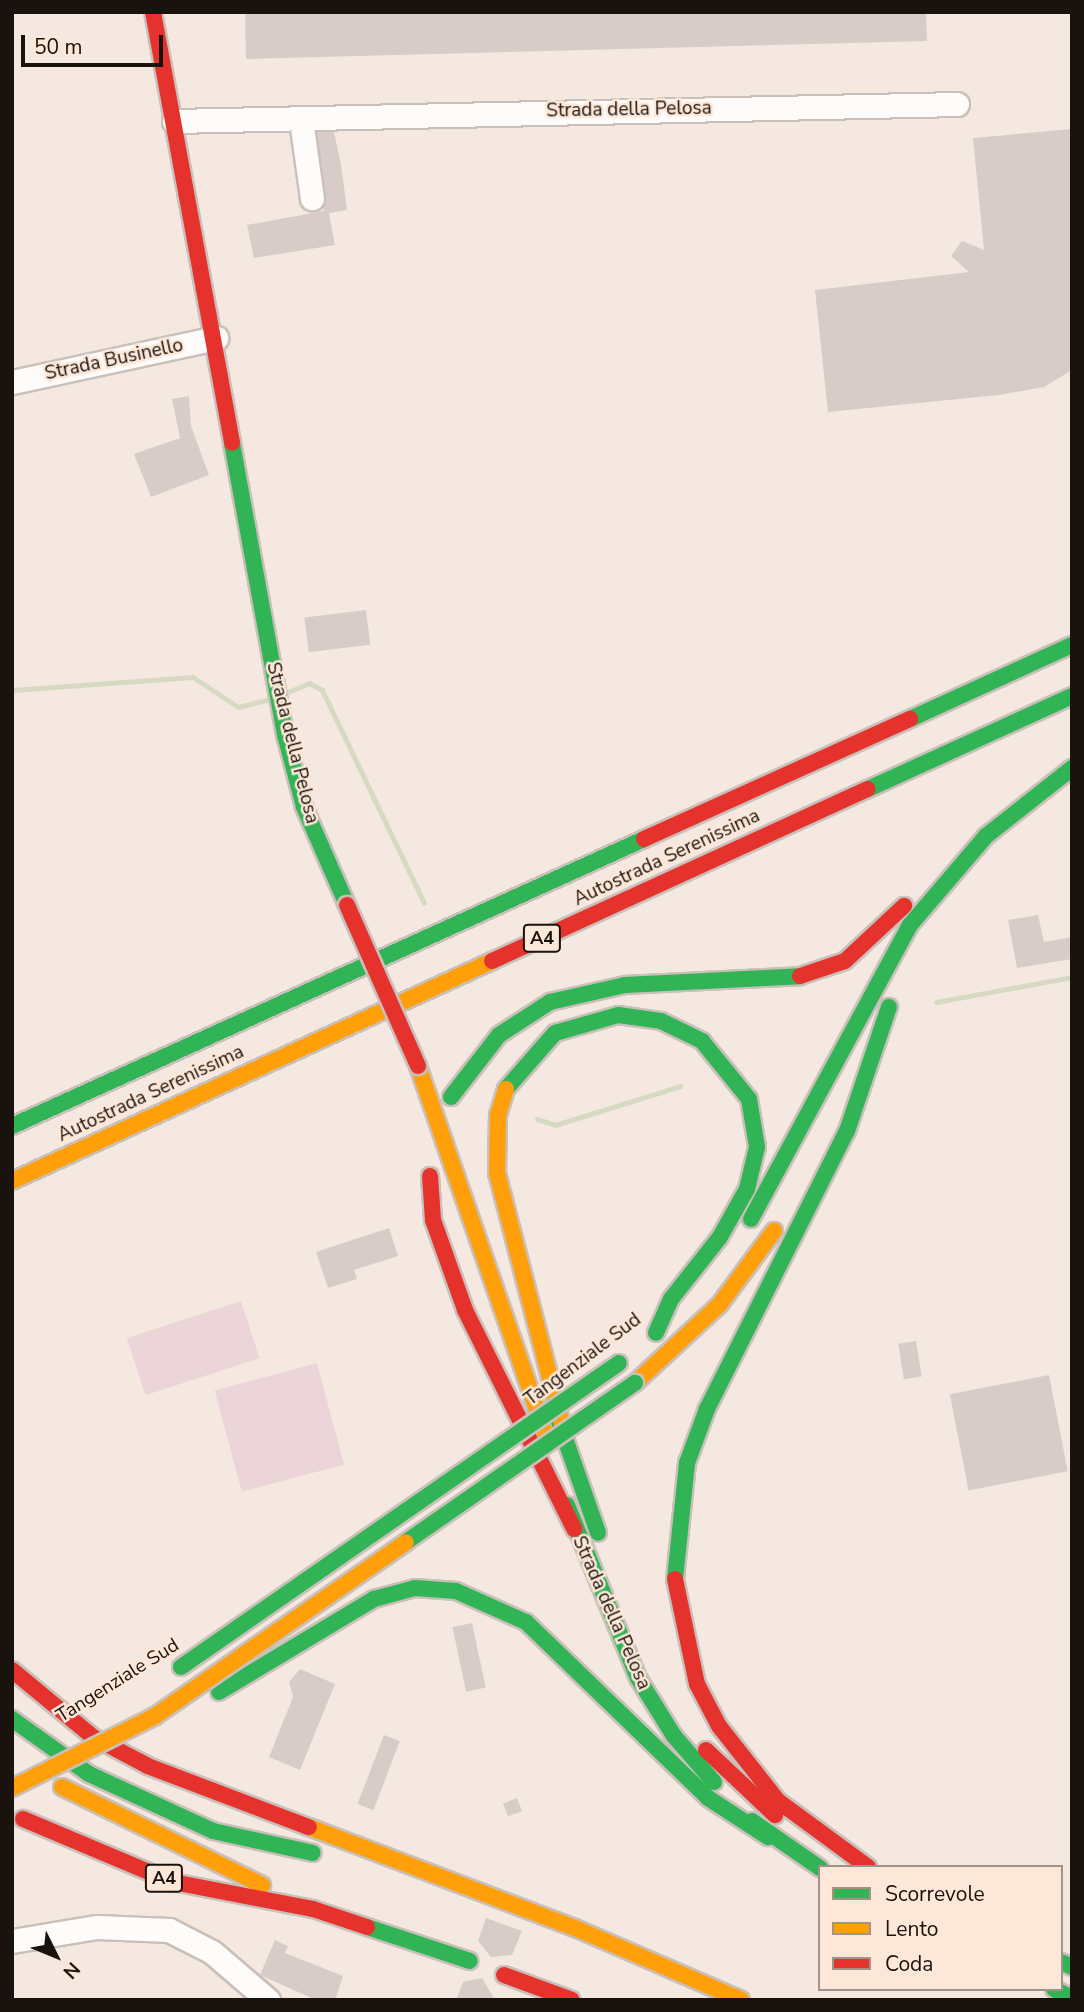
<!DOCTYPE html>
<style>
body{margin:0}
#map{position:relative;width:1084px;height:2012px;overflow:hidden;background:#f5e8e0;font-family:"Nunito Sans",sans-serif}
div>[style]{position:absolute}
.green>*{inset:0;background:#ebd5d8;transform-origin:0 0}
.stream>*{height:5px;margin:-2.5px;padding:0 2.5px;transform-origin:2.5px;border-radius:2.5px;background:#d7dac3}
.building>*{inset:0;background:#d8ccc8;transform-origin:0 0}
.roads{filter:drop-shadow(2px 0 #cac0ba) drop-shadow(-2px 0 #cac0ba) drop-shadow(0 2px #cac0ba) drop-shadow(0 -2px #cac0ba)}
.street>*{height:23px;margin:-11.5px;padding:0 11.5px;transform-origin:11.5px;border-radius:11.5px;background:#fefcfa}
.fast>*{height:16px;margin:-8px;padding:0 8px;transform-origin:8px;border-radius:8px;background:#30b455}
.slow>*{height:16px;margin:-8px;padding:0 8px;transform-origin:8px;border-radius:8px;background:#ff9f0a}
.jam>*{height:16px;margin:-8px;padding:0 8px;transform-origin:8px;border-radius:8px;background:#e5322d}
.bridges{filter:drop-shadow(2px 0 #cac0ba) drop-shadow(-2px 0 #cac0ba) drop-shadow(0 2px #cac0ba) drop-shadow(0 -2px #cac0ba)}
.fast-bridge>*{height:16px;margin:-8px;padding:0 8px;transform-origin:8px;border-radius:8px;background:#30b455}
.slow-bridge>*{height:16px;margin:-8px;padding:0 8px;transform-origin:8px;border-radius:8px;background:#ff9f0a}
.jam-bridge>*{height:16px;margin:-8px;padding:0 8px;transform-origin:8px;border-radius:8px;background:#e5322d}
span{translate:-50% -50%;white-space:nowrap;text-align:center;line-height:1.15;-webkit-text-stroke:5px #fde7d8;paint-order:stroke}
.shield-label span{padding:2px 5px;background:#fde7d8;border:2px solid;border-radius:5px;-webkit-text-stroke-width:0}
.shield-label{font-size:18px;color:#1a130d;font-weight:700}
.street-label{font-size:19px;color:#1a130d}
.frame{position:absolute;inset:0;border:14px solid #1a130d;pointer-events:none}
.legend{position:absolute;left:818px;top:1865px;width:245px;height:126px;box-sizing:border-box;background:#fde7d8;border:2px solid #a29287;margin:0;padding:9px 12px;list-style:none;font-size:21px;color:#1a130d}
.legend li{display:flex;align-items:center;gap:14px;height:35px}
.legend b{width:35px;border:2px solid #a29287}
.north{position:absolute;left:21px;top:1921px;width:70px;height:70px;-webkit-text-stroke:5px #fde7d8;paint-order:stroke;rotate:133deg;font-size:19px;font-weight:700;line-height:28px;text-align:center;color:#1a130d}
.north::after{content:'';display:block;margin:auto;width:24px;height:32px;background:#1a130d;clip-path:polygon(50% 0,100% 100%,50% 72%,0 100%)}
.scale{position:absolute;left:21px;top:35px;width:142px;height:32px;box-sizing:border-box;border:4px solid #1a130d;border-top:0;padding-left:9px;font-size:21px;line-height:24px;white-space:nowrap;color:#1a130d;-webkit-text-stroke:5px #fde7d8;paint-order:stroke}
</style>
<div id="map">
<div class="green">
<div style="left:241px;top:1301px;width:60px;height:120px;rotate:72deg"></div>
<div style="left:317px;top:1363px;width:105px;height:106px;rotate:75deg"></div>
</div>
<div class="stream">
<div style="left:12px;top:690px;width:181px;rotate:-4.1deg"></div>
<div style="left:193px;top:677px;width:54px;rotate:33.7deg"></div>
<div style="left:238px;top:707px;width:32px;rotate:-14deg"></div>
<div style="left:288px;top:692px;width:23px;rotate:-23deg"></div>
<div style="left:309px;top:683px;width:15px;rotate:28deg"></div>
<div style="left:322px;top:690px;width:236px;rotate:64.4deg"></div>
<div style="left:936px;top:1002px;width:138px;rotate:-10.4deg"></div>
<div style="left:537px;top:1119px;width:19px;rotate:18deg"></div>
<div style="left:555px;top:1125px;width:131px;rotate:-17.3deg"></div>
</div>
<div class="building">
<div style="clip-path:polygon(245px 12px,926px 12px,927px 41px,246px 59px)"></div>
<div style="clip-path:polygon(1072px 129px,1072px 370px,1044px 387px,999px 395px,828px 412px,815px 290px,969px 272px,951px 256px,962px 241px,984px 250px,973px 138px)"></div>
<div style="clip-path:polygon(317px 132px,334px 132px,341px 165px,347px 210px,329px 213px,335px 245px,254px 258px,247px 225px,324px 211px)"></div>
<div style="clip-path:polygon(189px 396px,191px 426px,209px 475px,151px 497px,134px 454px,180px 438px,172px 399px)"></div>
<div style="left:366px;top:610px;width:35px;height:62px;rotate:83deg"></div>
<div style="clip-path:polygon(1038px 915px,1044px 942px,1072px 937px,1072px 959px,1017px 968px,1008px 920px)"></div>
<div style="clip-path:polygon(389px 1228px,398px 1256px,354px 1270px,357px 1279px,328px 1288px,316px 1252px)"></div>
<div style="left:916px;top:1341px;width:36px;height:18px;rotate:81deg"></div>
<div style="left:1049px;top:1375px;width:98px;height:101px;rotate:79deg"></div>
<div style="left:472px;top:1623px;width:66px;height:20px;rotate:78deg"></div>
<div style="clip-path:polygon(300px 1669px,335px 1684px,300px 1770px,269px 1757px,293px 1697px,289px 1682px)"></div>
<div style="left:384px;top:1735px;width:17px;height:74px;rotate:21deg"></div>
<div style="left:517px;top:1798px;width:14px;height:15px;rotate:69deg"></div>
<div style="clip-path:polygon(486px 1918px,522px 1931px,512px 1955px,491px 1957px,478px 1941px)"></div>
<div style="clip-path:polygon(275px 1940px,288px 1946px,285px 1953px,343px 1976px,335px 2000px,316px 2000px,260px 1975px)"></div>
<div style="clip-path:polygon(482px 1978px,495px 2000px,456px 2000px,463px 1982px)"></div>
</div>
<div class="roads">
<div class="street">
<div style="left:301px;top:120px;width:79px;rotate:82deg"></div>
<div style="left:174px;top:121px;width:783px;rotate:-1.24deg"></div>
<div style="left:12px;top:382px;width:209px;rotate:-12.2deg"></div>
<div style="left:12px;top:1941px;width:86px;rotate:-9.4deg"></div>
<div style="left:97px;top:1927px;width:72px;rotate:2.4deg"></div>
<div style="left:169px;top:1930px;width:48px;rotate:27.1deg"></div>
<div style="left:212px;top:1952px;width:74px;rotate:40.6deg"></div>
</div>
<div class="fast">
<div style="left:232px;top:443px;width:297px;rotate:79.7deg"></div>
<div style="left:285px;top:735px;width:74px;rotate:75.2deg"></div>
<div style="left:304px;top:807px;width:107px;rotate:66.3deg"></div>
<div style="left:910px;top:719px;width:178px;rotate:-24.6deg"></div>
<div style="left:868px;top:789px;width:224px;rotate:-24.5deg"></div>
<div style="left:506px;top:1089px;width:74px;rotate:-48.8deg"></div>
<div style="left:555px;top:1033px;width:66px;rotate:-15.9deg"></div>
<div style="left:618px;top:1015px;width:43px;rotate:7.9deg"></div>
<div style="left:661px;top:1021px;width:46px;rotate:26deg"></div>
<div style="left:702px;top:1041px;width:75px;rotate:51deg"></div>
<div style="left:749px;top:1099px;width:49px;rotate:80.5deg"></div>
<div style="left:757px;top:1147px;width:43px;rotate:103.4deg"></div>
<div style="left:747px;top:1189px;width:55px;rotate:119.4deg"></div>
<div style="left:720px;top:1237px;width:79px;rotate:128.3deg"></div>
<div style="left:671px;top:1299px;width:37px;rotate:114deg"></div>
<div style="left:451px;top:1097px;width:78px;rotate:-52.3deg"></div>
<div style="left:499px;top:1035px;width:61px;rotate:-32.9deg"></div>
<div style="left:550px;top:1002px;width:77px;rotate:-12.8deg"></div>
<div style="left:625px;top:985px;width:175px;rotate:-2.9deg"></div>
<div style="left:12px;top:1126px;width:694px;rotate:-24.42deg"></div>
<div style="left:751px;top:1219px;width:334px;rotate:-61.6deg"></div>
<div style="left:910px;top:925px;width:117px;rotate:-49.5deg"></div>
<div style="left:986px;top:836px;width:110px;rotate:-38.3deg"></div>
<div style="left:555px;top:1410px;width:130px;rotate:70.7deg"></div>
<div style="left:567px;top:1505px;width:187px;rotate:67.7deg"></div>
<div style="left:638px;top:1678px;width:68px;rotate:58.2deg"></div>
<div style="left:674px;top:1736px;width:61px;rotate:49deg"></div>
<div style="left:675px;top:1579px;width:117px;rotate:-84.1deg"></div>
<div style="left:687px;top:1463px;width:58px;rotate:-69.7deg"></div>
<div style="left:707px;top:1409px;width:311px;rotate:-63.3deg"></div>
<div style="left:847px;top:1131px;width:131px;rotate:-71.3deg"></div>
<div style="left:219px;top:1692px;width:181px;rotate:-31deg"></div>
<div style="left:374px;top:1599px;width:42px;rotate:-15deg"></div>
<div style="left:415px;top:1588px;width:41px;rotate:4.2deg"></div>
<div style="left:456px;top:1591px;width:77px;rotate:23.9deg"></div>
<div style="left:526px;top:1622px;width:253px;rotate:44deg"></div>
<div style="left:708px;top:1798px;width:72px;rotate:33deg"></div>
<div style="left:12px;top:1719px;width:95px;rotate:35.5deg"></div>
<div style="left:89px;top:1774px;width:136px;rotate:24.7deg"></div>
<div style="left:213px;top:1831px;width:102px;rotate:12.4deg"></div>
<div style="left:752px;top:1821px;width:83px;rotate:34.7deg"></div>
<div style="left:367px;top:1927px;width:108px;rotate:18.3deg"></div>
<div style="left:1061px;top:1962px;width:12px;rotate:24deg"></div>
<div style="left:1054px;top:1989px;width:20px;rotate:27deg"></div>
</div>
<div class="slow">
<div style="left:418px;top:1066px;width:395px;rotate:70.9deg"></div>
<div style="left:506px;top:1089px;width:27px;rotate:107deg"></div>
<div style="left:498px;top:1115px;width:58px;rotate:91deg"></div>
<div style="left:497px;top:1173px;width:259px;rotate:75.5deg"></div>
<div style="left:12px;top:1181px;width:528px;rotate:-24.62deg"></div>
<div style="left:635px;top:1383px;width:116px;rotate:-42.9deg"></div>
<div style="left:720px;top:1304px;width:91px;rotate:-53.5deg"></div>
<div style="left:62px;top:1787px;width:223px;rotate:26.1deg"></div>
<div style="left:309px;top:1827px;width:285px;rotate:20.8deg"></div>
<div style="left:575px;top:1928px;width:181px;rotate:23.4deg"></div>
</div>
<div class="jam">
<div style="left:153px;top:12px;width:438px;rotate:79.6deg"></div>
<div style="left:644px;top:839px;width:292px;rotate:-24.3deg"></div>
<div style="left:492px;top:961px;width:413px;rotate:-24.6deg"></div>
<div style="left:800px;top:976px;width:47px;rotate:-18.4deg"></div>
<div style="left:845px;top:961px;width:81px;rotate:-43deg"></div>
<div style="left:430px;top:1176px;width:44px;rotate:86.1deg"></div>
<div style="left:433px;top:1220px;width:96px;rotate:70.4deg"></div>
<div style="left:465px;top:1310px;width:245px;rotate:63.5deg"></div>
<div style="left:675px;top:1579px;width:107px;rotate:78.2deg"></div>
<div style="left:697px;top:1684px;width:47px;rotate:62.4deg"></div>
<div style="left:719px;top:1726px;width:95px;rotate:51.8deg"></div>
<div style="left:778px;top:1801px;width:112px;rotate:36.3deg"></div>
<div style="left:12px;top:1670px;width:105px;rotate:39.6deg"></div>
<div style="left:93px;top:1737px;width:62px;rotate:27.8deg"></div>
<div style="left:148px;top:1766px;width:172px;rotate:20.8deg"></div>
<div style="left:706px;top:1750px;width:95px;rotate:43.3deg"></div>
<div style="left:23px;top:1819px;width:163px;rotate:22.8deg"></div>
<div style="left:173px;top:1882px;width:143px;rotate:10.9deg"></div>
<div style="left:313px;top:1909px;width:57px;rotate:18.4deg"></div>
<div style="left:504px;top:1975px;width:72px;rotate:20.2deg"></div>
</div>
</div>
<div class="bridges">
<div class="fast-bridge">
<div style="left:406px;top:1542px;width:279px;rotate:-34.8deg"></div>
<div style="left:181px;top:1667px;width:533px;rotate:-34.76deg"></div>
</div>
<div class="slow-bridge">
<div style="left:12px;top:1788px;width:160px;rotate:-26.7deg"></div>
<div style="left:155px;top:1716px;width:305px;rotate:-34.7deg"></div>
</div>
<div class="jam-bridge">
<div style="left:347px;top:905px;width:176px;rotate:66.2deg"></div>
</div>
</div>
<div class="shield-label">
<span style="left:542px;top:938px">A4</span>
<span style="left:164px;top:1878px">A4</span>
</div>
<div class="street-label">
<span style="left:629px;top:110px;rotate:-1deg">Strada della Pelosa</span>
<span style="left:114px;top:360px;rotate:-12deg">Strada Businello</span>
<span style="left:292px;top:743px;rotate:76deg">Strada della Pelosa</span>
<span style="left:667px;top:858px;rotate:-25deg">Autostrada Serenissima</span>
<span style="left:151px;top:1094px;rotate:-25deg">Autostrada Serenissima</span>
<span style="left:583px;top:1360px;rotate:-37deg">Tangenziale Sud</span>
<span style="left:611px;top:1613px;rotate:66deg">Strada della Pelosa</span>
<span style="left:118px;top:1681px;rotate:-32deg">Tangenziale Sud</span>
</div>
<div class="frame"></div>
<ul class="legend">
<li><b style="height:9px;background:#30b455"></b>Scorrevole</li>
<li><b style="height:9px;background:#ff9f0a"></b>Lento</li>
<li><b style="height:9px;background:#e5322d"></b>Coda</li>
</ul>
<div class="north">N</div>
<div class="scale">50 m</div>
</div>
